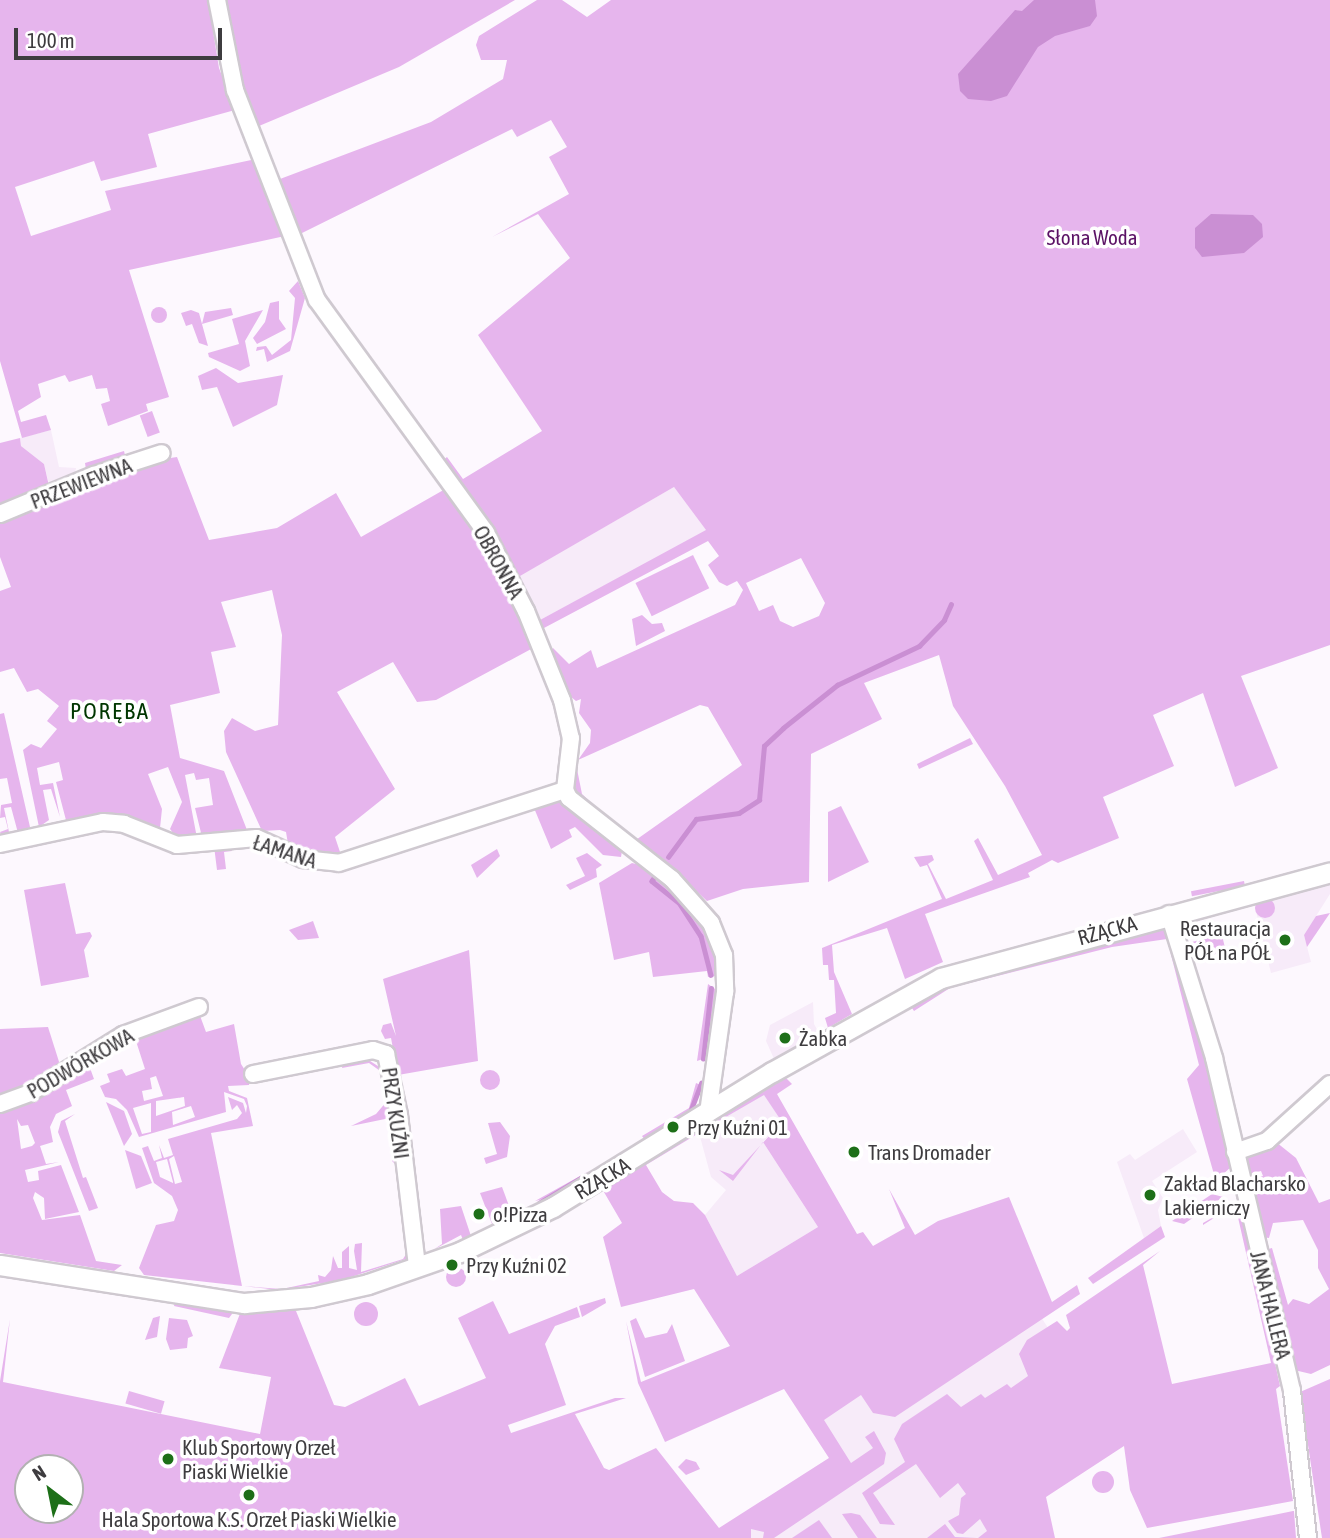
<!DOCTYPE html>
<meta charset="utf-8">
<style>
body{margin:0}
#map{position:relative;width:1330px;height:1538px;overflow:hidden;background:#fdf8fe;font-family:"Asap Condensed",sans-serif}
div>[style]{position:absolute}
.built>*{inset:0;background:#f7ebf9}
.green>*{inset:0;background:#e6b5ed;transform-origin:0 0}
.round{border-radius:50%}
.water>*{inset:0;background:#ca8fd3}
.stream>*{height:4.5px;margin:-2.25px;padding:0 2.25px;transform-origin:2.25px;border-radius:2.25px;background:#ca8fd3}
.roads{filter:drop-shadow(2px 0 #cfc9d0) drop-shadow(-2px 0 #cfc9d0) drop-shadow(0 2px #cfc9d0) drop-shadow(0 -2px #cfc9d0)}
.minor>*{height:16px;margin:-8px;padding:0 8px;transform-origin:8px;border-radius:8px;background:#fff}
.tertiary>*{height:19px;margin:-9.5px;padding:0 9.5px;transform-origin:9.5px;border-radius:9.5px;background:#fff}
.dots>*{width:19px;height:19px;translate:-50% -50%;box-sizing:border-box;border:4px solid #fff;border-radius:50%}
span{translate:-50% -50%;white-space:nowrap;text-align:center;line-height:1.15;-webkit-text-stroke:7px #fff;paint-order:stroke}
.park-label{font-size:21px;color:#5b1265}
.street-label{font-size:21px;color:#3e3c3f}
.poi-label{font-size:21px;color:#3e3c3f}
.right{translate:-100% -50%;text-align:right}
.left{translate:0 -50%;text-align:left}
.neighbourhood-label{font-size:23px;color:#003600;letter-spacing:2px}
.north{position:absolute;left:14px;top:1454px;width:70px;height:70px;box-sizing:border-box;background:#fff;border:2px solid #b2b1b2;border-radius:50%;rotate:328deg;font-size:19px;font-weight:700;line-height:28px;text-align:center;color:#3e3c3f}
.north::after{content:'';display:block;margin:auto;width:24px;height:32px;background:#1d6f18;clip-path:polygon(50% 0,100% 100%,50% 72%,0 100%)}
.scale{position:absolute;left:14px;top:28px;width:208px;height:32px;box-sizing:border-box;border:4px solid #3e3c3f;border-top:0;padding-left:9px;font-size:21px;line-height:24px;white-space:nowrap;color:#3e3c3f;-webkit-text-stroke:5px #fff;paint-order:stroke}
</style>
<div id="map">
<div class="built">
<div style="clip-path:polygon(51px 430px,59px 467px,76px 468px,74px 480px,49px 484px,44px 464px,21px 446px,20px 438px)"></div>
<div style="clip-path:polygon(674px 487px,707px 531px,540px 620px,519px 576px)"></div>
<div style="clip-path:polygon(1330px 884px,1330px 894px,1304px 935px,1311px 962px,1271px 973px,1254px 903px)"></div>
<div style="clip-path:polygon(813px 1002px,814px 1024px,819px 1033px,775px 1061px,766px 1041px,770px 1025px)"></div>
<div style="clip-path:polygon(764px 1094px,782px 1122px,763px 1142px,818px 1227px,737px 1276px,705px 1215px,726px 1190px,711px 1177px,699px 1133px)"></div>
<div style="clip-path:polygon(1183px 1129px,1197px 1152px,1152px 1181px,1163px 1198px,1158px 1210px,1161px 1226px,1144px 1238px,1117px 1162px,1130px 1154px,1135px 1160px)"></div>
<div style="clip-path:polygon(1006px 1263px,1124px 1445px,983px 1538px,706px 1538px,829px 1458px,796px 1406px)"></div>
</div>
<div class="green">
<div style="clip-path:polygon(0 0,208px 0,219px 68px,235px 110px,148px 134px,157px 167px,101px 181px,94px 161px,15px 187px,31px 236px,111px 210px,105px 191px,256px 159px,285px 236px,129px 270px,169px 397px,146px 404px,148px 411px,108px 426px,101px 404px,110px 401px,107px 388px,96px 389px,92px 375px,69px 382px,65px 375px,38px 384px,41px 397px,18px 411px,21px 422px,46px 415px,51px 430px,22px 438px,0 361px)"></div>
<div style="clip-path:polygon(221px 0,515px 0,399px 67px,259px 126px,237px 75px)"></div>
<div style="clip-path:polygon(evenodd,537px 0,562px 0,587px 17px,611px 0,1330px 0,1330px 645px,1241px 676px,1278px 768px,1235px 787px,1203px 693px,1153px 715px,1174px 766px,1103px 797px,1119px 838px,1058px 863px,1052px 860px,1028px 873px,1030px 877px,925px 914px,943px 962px,905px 979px,887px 928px,832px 945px,834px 972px,852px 1014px,828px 1028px,825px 1018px,836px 1013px,834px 980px,829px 980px,828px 965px,823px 965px,822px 948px,942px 899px,927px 865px,920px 867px,914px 857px,932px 855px,934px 860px,928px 864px,946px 899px,993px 880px,974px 841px,978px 838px,998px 875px,1042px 855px,1005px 786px,953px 706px,939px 655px,864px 683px,882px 719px,811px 754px,809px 882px,743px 889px,707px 901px,662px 859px,615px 832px,578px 795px,573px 781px,577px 769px,582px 794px,633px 842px,742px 765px,708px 707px,700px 705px,578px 760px,590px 743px,591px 730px,579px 713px,581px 699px,576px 701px,565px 692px,550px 651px,553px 648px,569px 664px,591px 650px,597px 668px,735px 605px,743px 590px,737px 581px,727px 586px,719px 582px,708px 565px,719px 556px,708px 541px,544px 628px,543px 633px,540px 620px,706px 530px,674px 487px,520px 576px,530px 601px,524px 599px,439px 463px,447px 457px,463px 479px,542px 431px,478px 335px,570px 258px,538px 214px,492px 237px,569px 194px,549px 157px,567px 147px,551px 120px,517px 137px,512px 129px,298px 235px,262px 143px,264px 140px,280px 179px,431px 122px,503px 79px,507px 60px,481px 60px,476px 45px,479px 36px,537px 0,801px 558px,825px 603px,819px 616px,793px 627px,780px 621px,773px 605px,759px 611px,746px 583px,801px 558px)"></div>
<div style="clip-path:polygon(298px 281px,305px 298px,290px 351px,267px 362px,264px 349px,256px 351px,257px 347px,266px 346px,272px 355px,291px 340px,295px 298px,289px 291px)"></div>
<div style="clip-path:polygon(279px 301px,279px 319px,286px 329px,257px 344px,253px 338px,265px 322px,270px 303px)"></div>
<div class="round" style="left:151px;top:307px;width:16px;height:16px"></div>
<div style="clip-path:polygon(231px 308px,233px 315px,202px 324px,205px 312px)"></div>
<div style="clip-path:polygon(191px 310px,199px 313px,208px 346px,199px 343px,192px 324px,186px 326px,181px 313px)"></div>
<div style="clip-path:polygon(263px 310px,245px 341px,250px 366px,240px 371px,209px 357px,208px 353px,239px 344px,232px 319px)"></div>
<div style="clip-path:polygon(216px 368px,238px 383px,283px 375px,277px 405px,233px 427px,217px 387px,202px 390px,198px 376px)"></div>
<div style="left:152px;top:411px;width:23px;height:13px;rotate:70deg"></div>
<div style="clip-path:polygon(20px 438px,21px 446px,44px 464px,49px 486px,0 510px,0 443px)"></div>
<div style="clip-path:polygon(124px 451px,126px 459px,86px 470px,85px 463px)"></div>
<div style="clip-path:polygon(177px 457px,209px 540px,277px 528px,336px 493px,361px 537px,447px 488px,473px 523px,533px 648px,436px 700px,417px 702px,393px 662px,337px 692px,395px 789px,335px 837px,342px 858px,288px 844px,286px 832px,280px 830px,262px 831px,226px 752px,224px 731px,232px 718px,255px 731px,278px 725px,282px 635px,272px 590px,221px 602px,236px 647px,211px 652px,220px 693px,170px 705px,180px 758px,224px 771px,247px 830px,202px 837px,195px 808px,213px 805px,209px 778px,196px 780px,194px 773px,185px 775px,197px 838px,177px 838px,170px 829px,182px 802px,168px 767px,148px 774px,162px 809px,160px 828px,67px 824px,56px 782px,63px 780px,59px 762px,37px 768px,40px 785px,53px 783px,60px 817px,51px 789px,43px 790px,49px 820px,39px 827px,23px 750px,31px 744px,41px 748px,57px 729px,47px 721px,59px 706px,38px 689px,27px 692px,14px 668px,0 672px,0 591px,11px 587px,0 557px,0 519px,151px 461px)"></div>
<div style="left:693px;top:555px;width:37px;height:64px;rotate:64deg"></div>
<div style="clip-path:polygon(642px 615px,652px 624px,662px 623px,665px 631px,636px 646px,632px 619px)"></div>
<div style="clip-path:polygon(4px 713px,30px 827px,18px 833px,11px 807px,4px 808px,9px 832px,2px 837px,0 832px,8px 829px,5px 817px,0 818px,1px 805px,12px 803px,7px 778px,0 779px,0 714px)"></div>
<div style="clip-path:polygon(970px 738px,973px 744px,919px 769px,917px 764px)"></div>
<div style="clip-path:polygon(560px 794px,622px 851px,621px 857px,603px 855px,575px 827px,569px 830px,572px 837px,551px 849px,534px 808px,522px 814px)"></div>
<div style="clip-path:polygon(841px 806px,869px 862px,828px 882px,828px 812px)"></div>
<div style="clip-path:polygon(254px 843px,230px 846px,232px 851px,224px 852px,226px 869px,217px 870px,214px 846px)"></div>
<div style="clip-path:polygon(497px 849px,500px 856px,477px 878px,471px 865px)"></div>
<div style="clip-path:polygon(587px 853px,602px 865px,596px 869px,597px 877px,570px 890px,566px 885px,585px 876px,576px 858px)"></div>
<div style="clip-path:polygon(632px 863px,644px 866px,674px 890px,705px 928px,715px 958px,715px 976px,708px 977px,707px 971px,653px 977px,649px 952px,614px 960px,599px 883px)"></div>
<div style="left:1244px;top:881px;width:5px;height:54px;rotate:79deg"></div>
<div style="clip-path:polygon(65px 883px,76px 934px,90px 932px,92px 936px,84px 950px,89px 977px,41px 986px,24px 890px)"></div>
<div class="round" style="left:1255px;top:898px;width:20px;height:20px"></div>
<div style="clip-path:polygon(1330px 913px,1307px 947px,1304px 935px,1316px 916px)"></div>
<div style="clip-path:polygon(313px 921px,319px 938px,298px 940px,289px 930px)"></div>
<div style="clip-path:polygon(1164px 930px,1197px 1021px,1232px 1166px,1220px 1177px,1215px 1178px,1187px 1079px,1199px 1065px,1167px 939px,1112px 947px,950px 988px,914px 1011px,910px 1005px,942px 984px,1119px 937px)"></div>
<div style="left:1222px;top:935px;width:17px;height:30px;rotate:77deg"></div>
<div style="clip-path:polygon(469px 950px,478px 1061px,398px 1075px,391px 1038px,385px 1039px,381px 1031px,383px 1025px,391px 1023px,396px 1036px,383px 979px)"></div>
<div style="clip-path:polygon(708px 984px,718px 991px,712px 1031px,706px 1058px,697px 1061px)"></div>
<div style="clip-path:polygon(evenodd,199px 1013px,206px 1032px,234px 1024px,241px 1064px,250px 1078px,249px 1085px,228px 1086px,229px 1091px,247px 1098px,253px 1126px,211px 1133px,242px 1286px,282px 1289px,319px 1281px,318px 1275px,325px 1277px,331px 1270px,333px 1256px,338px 1268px,342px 1268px,342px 1252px,349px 1246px,349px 1268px,357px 1270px,354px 1251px,355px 1244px,362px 1243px,361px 1272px,403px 1259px,408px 1251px,402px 1202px,408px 1251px,409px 1258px,342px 1280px,279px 1290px,144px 1275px,139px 1268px,156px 1225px,174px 1221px,178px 1210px,172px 1196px,154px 1183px,142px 1148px,148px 1146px,154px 1161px,162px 1158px,159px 1145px,164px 1158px,173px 1155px,168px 1139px,237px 1119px,242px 1113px,237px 1105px,232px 1110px,228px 1097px,243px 1103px,246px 1113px,247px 1106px,244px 1099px,224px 1092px,226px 1112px,139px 1137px,127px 1110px,116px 1099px,105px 1097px,100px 1086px,110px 1082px,107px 1074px,122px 1069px,126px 1076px,145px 1069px,135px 1038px,118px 1044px,199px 1013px,156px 1076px,163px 1096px,144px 1101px,142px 1091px,152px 1089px,150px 1078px,156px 1076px,199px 1013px,184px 1097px,185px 1106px,156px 1116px,156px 1101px,184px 1097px,199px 1013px,151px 1103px,151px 1132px,142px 1134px,133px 1108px,151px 1103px,199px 1013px,191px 1106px,195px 1117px,173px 1125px,172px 1112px,191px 1106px,199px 1013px,174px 1156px,182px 1182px,175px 1184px,169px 1159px,174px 1156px,199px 1013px,167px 1159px,173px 1182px,173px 1183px,160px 1177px,156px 1162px,167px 1159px)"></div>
<div style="clip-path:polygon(48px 1027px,61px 1068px,0 1100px,0 1029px)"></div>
<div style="clip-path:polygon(367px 1059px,384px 1070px,400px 1169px,392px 1161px,390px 1118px,351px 1126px,376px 1114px,387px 1101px,383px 1073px,369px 1063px,342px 1068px,343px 1064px)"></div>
<div style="clip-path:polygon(evenodd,94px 1060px,97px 1065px,90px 1068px,94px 1079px,66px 1090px,72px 1106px,56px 1114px,50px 1127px,53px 1142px,40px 1146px,46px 1164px,59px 1162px,25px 1170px,28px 1182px,39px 1180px,38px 1171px,61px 1165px,79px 1212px,45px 1219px,44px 1198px,35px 1192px,33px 1198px,42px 1220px,80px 1215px,96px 1261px,122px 1265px,114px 1271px,0 1253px,0 1110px,94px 1060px,17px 1119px,21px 1126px,28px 1125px,35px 1143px,32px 1146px,21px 1149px,17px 1119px)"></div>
<div class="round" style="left:480px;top:1070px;width:20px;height:20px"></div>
<div style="clip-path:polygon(evenodd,784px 1076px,792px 1084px,777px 1094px,857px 1234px,863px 1232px,873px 1246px,905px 1228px,889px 1189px,915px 1235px,938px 1221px,1009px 1197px,1052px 1302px,1077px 1285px,1080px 1294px,895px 1417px,873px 1413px,861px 1395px,824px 1420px,851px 1463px,873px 1448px,865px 1437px,874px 1431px,886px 1453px,884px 1464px,774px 1538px,763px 1538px,764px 1532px,751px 1529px,751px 1538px,0 1538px,0 1381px,10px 1319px,3px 1382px,260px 1434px,271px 1377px,219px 1368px,241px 1311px,296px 1311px,334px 1405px,345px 1407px,405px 1378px,419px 1406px,486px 1378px,458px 1318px,493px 1301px,509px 1334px,577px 1307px,580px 1317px,555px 1326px,545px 1344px,566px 1405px,508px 1425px,511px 1433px,615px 1398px,626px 1398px,575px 1414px,604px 1468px,609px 1470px,656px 1448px,719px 1528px,829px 1458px,784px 1389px,665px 1442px,638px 1383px,626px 1321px,641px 1382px,730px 1346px,694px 1289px,621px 1307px,603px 1237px,622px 1223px,601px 1187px,697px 1130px,699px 1133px,646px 1165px,662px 1192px,674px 1201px,693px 1203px,705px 1215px,737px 1276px,818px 1227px,763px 1142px,733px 1181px,719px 1170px,733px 1175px,782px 1122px,764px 1095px,712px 1125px,711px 1122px,784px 1076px,28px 1468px,70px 1468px,70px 1510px,28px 1510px,28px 1468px)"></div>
<div style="clip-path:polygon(696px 1083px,703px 1086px,693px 1109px,645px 1140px,642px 1136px,689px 1108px)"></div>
<div style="clip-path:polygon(106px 1102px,124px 1111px,132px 1134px,124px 1146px)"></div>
<div style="clip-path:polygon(75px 1114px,65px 1121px,83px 1178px,86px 1177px,98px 1208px,89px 1211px,58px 1132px,61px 1121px)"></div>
<div style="clip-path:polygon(500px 1122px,510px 1136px,507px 1157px,486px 1164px,484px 1158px,497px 1154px,488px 1123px)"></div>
<div style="clip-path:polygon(1276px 1142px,1296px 1158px,1319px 1203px,1330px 1199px,1330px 1365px,1311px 1374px,1290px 1369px,1265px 1250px,1272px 1248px,1288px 1305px,1293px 1299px,1309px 1304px,1329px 1289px,1318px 1268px,1318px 1250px,1303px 1220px,1273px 1223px,1269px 1238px,1262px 1237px,1249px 1180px,1263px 1176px,1261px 1171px,1249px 1174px,1244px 1159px)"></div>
<div style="clip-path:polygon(125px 1150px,141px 1156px,152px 1183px,136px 1189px)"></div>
<div style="clip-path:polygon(589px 1171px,552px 1197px,535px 1201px)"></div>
<div style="clip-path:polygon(502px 1187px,512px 1214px,492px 1224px,480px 1193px)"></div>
<div style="clip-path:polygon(1212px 1194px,1223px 1197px,1184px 1224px,1172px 1221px)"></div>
<div style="clip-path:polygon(461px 1206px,471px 1236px,463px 1240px,461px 1235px,433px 1250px,442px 1244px,440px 1209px)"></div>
<div style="clip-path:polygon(1233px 1206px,1242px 1212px,1280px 1386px,1276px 1389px,1293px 1501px,1147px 1528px,1130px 1490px,1124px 1446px,1046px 1497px,1055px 1538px,978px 1538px,987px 1531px,980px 1519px,963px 1534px,957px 1533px,948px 1521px,959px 1515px,961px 1498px,966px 1494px,958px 1483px,940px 1498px,916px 1464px,873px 1493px,895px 1525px,880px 1524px,862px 1493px,905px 1462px,894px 1439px,902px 1424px,947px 1394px,961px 1407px,981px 1394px,985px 1398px,1007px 1384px,1011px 1388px,1028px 1376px,1019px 1354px,1027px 1340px,1057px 1321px,1067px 1331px,1070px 1328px,1066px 1315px,1160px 1251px,1143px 1265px,1172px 1384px,1271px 1363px,1237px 1213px,1225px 1211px,1203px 1225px,1203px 1223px)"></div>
<div style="clip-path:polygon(1161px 1226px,1165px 1237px,1093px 1284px,1088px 1278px)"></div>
<div class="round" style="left:446px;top:1267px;width:20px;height:20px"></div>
<div style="clip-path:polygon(176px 1298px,231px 1308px,232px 1314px,229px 1318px,174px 1306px)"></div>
<div style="clip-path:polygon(605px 1298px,606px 1303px,582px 1317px,579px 1306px)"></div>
<div class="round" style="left:354px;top:1302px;width:24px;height:24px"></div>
<div style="clip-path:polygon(160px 1316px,157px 1337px,145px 1340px,153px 1318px)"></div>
<div style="clip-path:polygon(169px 1318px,187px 1320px,193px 1336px,188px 1338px,187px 1348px,170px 1350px,166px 1339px)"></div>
<div style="clip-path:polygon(636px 1318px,645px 1338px,667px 1333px,672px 1324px,685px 1361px,645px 1377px,630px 1321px)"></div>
<div style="clip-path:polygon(1330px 1379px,1330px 1538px,1322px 1538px,1300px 1392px)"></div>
<div style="left:129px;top:1391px;width:37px;height:13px;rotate:16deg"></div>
<div style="clip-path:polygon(686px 1459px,696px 1462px,700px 1469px,686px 1475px,678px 1467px)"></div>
<div class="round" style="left:1092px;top:1471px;width:22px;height:22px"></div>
<div style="clip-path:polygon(1294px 1511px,1296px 1538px,1159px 1538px,1293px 1511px)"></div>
<div style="clip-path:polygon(851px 1513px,860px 1515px,877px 1538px,858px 1538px,842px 1514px)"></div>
<div style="clip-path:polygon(819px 1520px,832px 1538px,792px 1538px)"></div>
<div style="clip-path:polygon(945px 1524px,955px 1537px,977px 1538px,927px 1538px)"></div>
</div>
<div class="water">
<div style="clip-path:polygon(1034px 0,1095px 0,1097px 16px,1090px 26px,1055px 36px,1038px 47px,1007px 96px,991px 101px,968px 99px,960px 91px,958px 74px,1015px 10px,1022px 11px)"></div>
<div style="clip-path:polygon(1211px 214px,1253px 215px,1262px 224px,1263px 237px,1244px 253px,1202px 257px,1195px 248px,1195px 228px)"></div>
</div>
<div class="stream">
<div style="left:668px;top:857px;width:47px;rotate:-53.6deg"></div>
<div style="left:696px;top:819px;width:43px;rotate:-7.9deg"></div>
<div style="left:739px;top:813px;width:24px;rotate:-33deg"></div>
<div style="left:759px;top:800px;width:54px;rotate:-84.7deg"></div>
<div style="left:764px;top:746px;width:26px;rotate:-43deg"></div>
<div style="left:783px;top:728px;width:69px;rotate:-38.5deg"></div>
<div style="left:837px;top:685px;width:91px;rotate:-25.4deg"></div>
<div style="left:919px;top:646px;width:36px;rotate:-46deg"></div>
<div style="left:944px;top:620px;width:17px;rotate:-66deg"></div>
<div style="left:655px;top:877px;width:5px;rotate:127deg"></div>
<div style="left:652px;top:881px;width:36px;rotate:39deg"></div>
<div style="left:680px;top:904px;width:38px;rotate:57deg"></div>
<div style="left:701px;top:936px;width:40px;rotate:75.6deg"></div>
<div style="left:703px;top:1059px;width:71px;rotate:-83.6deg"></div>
<div style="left:690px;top:1112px;width:31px;rotate:-69deg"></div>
<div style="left:539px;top:1203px;width:52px;rotate:-31deg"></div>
</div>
<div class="roads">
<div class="minor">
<div style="left:217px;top:0;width:92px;rotate:78.7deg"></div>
<div style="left:235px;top:90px;width:225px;rotate:68.7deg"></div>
<div style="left:317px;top:300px;width:288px;rotate:54deg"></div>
<div style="left:486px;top:533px;width:88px;rotate:62.9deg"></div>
<div style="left:526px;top:611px;width:96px;rotate:68deg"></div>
<div style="left:562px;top:700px;width:39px;rotate:77deg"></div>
<div style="left:571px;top:738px;width:52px;rotate:96.6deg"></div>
<div style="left:565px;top:790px;width:9px;rotate:63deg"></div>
<div style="left:569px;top:798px;width:131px;rotate:38.2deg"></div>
<div style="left:672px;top:879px;width:59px;rotate:48.4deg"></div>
<div style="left:711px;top:923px;width:35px;rotate:68deg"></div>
<div style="left:724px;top:955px;width:37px;rotate:88deg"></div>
<div style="left:725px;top:992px;width:122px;rotate:98deg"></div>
<div style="left:0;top:514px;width:102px;rotate:-22.5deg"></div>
<div style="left:94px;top:475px;width:71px;rotate:-17.9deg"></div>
<div style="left:0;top:844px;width:105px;rotate:-12.1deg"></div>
<div style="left:103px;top:822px;width:21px;rotate:5deg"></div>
<div style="left:124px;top:824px;width:57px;rotate:21.6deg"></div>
<div style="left:177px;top:845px;width:80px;rotate:-5deg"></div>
<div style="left:257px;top:838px;width:51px;rotate:24.5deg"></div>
<div style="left:303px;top:859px;width:36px;rotate:6deg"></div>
<div style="left:339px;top:863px;width:237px;rotate:-17.9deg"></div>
<div style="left:1169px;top:914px;width:151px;rotate:72.6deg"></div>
<div style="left:1214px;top:1058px;width:342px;rotate:76.8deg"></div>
<div style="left:1292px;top:1391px;width:148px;rotate:83.8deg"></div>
<div style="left:253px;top:1074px;width:122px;rotate:-11.3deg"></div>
<div style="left:373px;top:1050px;width:14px;rotate:17deg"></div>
<div style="left:386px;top:1054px;width:62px;rotate:78deg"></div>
<div style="left:399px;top:1115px;width:153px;rotate:83.2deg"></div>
<div style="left:0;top:1104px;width:32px;rotate:-20deg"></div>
<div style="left:30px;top:1093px;width:110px;rotate:-31.9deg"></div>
<div style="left:123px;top:1035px;width:81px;rotate:-20.2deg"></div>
<div style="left:1235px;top:1152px;width:34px;rotate:-19deg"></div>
<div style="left:1267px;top:1141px;width:85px;rotate:-42.1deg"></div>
</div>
<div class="tertiary">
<div style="left:0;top:1265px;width:247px;rotate:8.9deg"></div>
<div style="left:244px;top:1303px;width:67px;rotate:-5.1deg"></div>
<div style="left:311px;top:1297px;width:58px;rotate:-12.8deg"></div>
<div style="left:368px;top:1284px;width:97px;rotate:-19.2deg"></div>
<div style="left:460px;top:1252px;width:103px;rotate:-25.8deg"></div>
<div style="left:553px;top:1207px;width:257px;rotate:-31.7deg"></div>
<div style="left:772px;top:1072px;width:193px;rotate:-29.1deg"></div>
<div style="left:941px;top:978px;width:403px;rotate:-15.2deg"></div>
</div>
</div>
<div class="dots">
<div style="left:1285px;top:940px;background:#1d6f18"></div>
<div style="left:785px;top:1038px;background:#1d6f18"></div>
<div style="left:673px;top:1127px;background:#1d6f18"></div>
<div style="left:854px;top:1152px;background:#1d6f18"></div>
<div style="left:1150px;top:1195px;background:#1d6f18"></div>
<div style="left:479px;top:1214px;background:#1d6f18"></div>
<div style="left:452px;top:1265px;background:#1d6f18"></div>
<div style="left:168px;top:1459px;background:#1d6f18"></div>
<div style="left:249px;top:1495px;background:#1d6f18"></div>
</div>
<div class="park-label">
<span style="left:1092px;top:237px">Słona Woda</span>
</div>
<div class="street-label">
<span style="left:81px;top:483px;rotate:-21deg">PRZEWIEWNA</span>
<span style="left:499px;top:562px;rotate:61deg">OBRONNA</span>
<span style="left:285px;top:851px;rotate:18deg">ŁAMANA</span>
<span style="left:1107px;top:930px;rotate:-15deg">RŻĄCKA</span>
<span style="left:80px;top:1063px;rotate:-30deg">PODWÓRKOWA</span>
<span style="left:396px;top:1113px;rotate:82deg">PRZY KUŹNI</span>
<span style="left:602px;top:1178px;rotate:-31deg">RŻĄCKA</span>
<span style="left:1271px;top:1305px;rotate:76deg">JANA HALLERA</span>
</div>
<div class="poi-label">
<span class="right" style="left:1271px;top:940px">Restauracja<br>PÓŁ na PÓŁ</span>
<span class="left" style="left:799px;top:1038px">Żabka</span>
<span class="left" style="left:687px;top:1127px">Przy Kuźni 01</span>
<span class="left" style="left:868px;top:1152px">Trans Dromader</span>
<span class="left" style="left:1164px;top:1195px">Zakład Blacharsko<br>Lakierniczy</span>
<span class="left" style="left:493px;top:1214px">o!Pizza</span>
<span class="left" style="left:466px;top:1265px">Przy Kuźni 02</span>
<span class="left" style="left:182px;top:1459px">Klub Sportowy Orzeł<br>Piaski Wielkie</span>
<span style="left:249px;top:1519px">Hala Sportowa K.S. Orzeł Piaski Wielkie</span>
</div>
<div class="neighbourhood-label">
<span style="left:110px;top:711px">PORĘBA</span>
</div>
<div class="north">N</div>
<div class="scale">100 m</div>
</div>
